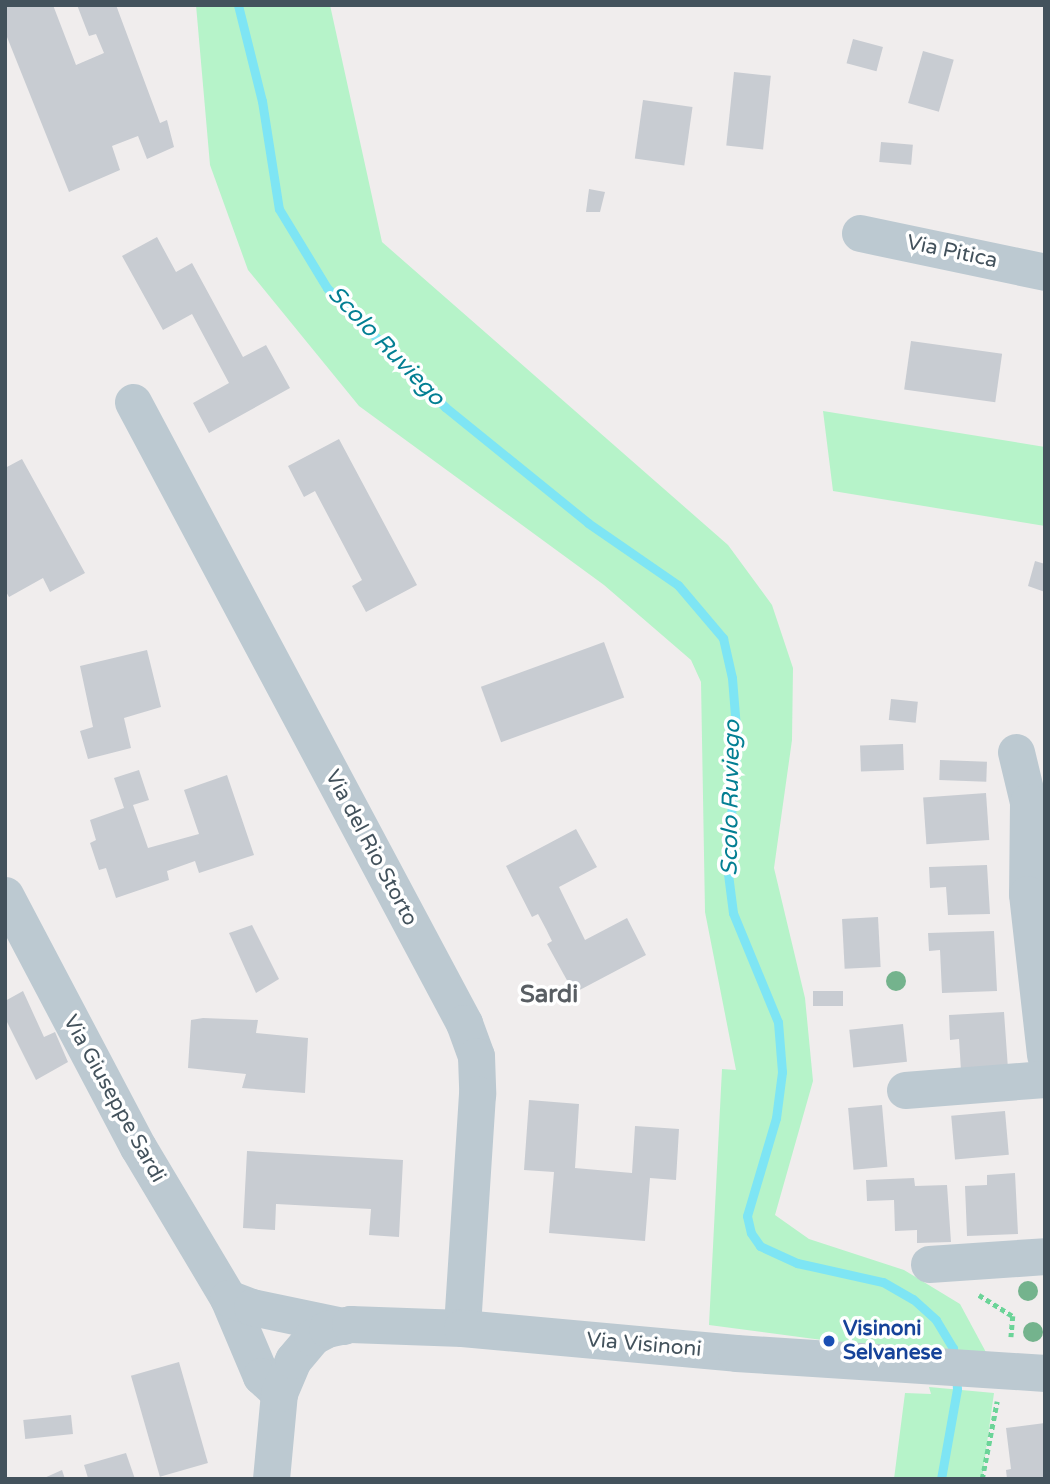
<!DOCTYPE html>
<style>
body{margin:0}
#map{position:relative;width:1050px;height:1484px;overflow:hidden;background:#f0eded;font-family:"Varela Round",sans-serif}
div>[style]{position:absolute}
.green>*{inset:0;background:#b6f3c9}
.stream>*{height:9px;margin:-4.5px;padding:0 4.5px;transform-origin:4.5px;border-radius:4.5px;background:#7ee5f4}
.building>*{inset:0;background:#c8ccd2;transform-origin:0 0}
.path>*{height:4.5px;margin-top:-2.25px;transform-origin:0;background:repeating-linear-gradient(90deg,#6bd498 0 5px,transparent 0 8.5px)}
.minor>*{height:37px;margin:-18.5px;padding:0 18.5px;transform-origin:18.5px;border-radius:18.5px;background:#bcc9d1}
.trees>*{width:20px;height:20px;margin:-10px;border-radius:50%;background:#74b38d}
.dots>*{width:19px;height:19px;translate:-50% -50%;box-sizing:border-box;border:4px solid #fff;border-radius:50%}
span{translate:-50% -50%;white-space:nowrap;text-align:center;line-height:1.15;-webkit-text-stroke:7px #fff;paint-order:stroke}
.street-label{font-size:21px;color:#43525c}
.transit-label{font-size:21px;color:#164399;font-weight:700}
.left{translate:0 -50%;text-align:left}
.water-label{font-size:23px;color:#037f93;font-style:italic}
.quarter-label{font-size:24px;color:#595e63;font-weight:700}
.frame{position:absolute;inset:0;border:7px solid #43525c;pointer-events:none}
</style>
<div id="map">
<div class="green">
<div style="clip-path:polygon(196px 5px,330px 5px,382px 242px,728px 545px,772px 605px,793px 668px,792px 740px,774px 868px,805px 998px,813px 1081px,775px 1215px,809px 1239px,904px 1270px,960px 1304px,988px 1356px,920px 1353px,709px 1325px,722px 1069px,736px 1070px,705px 912px,701px 682px,691px 660px,604px 585px,359px 406px,248px 270px,210px 165px)"></div>
<div style="clip-path:polygon(823px 411px,1045px 447px,1045px 526px,833px 491px)"></div>
<div style="clip-path:polygon(929px 1387px,994px 1393px,982px 1479px,894px 1479px,905px 1393px,931px 1394px)"></div>
</div>
<div class="stream">
<div style="left:238px;top:5px;width:99px;rotate:76deg"></div>
<div style="left:262px;top:101px;width:109px;rotate:81.1deg"></div>
<div style="left:279px;top:209px;width:92px;rotate:58.7deg"></div>
<div style="left:327px;top:288px;width:168px;rotate:45.2deg"></div>
<div style="left:445px;top:407px;width:184px;rotate:39deg"></div>
<div style="left:588px;top:523px;width:109px;rotate:34.6deg"></div>
<div style="left:678px;top:585px;width:70px;rotate:49.7deg"></div>
<div style="left:723px;top:638px;width:41px;rotate:77.3deg"></div>
<div style="left:732px;top:678px;width:62px;rotate:85.4deg"></div>
<div style="left:737px;top:740px;width:126px;rotate:94.5deg"></div>
<div style="left:727px;top:866px;width:47px;rotate:82.7deg"></div>
<div style="left:733px;top:913px;width:118px;rotate:67.6deg"></div>
<div style="left:778px;top:1022px;width:50px;rotate:85.4deg"></div>
<div style="left:782px;top:1072px;width:46px;rotate:97.4deg"></div>
<div style="left:776px;top:1118px;width:102px;rotate:106.5deg"></div>
<div style="left:747px;top:1216px;width:17px;rotate:77deg"></div>
<div style="left:751px;top:1233px;width:16px;rotate:55deg"></div>
<div style="left:760px;top:1246px;width:41px;rotate:24.7deg"></div>
<div style="left:797px;top:1263px;width:88px;rotate:12.5deg"></div>
<div style="left:883px;top:1282px;width:34px;rotate:30deg"></div>
<div style="left:913px;top:1299px;width:31px;rotate:42deg"></div>
<div style="left:936px;top:1320px;width:33px;rotate:59deg"></div>
<div style="left:953px;top:1348px;width:11px;rotate:85deg"></div>
<div style="left:941px;top:1479px;width:91px;rotate:-79.9deg"></div>
<div style="left:957px;top:1389px;width:13px;rotate:-94deg"></div>
</div>
<div class="building">
<div style="clip-path:polygon(5px 5px,53px 5px,76px 65px,104px 53px,96px 34px,89px 36px,77px 5px,116px 5px,160px 123px,167px 120px,174px 147px,147px 159px,138px 136px,112px 146px,120px 170px,69px 192px,5px 32px)"></div>
<div style="left:853px;top:39px;width:31px;height:25px;rotate:15deg"></div>
<div style="left:923px;top:51px;width:32px;height:54px;rotate:16deg"></div>
<div style="left:734px;top:72px;width:37px;height:74px;rotate:6deg"></div>
<div style="left:643px;top:100px;width:50px;height:59px;rotate:8deg"></div>
<div style="left:881px;top:142px;width:32px;height:20px;rotate:5deg"></div>
<div style="clip-path:polygon(589px 189px,605px 192px,600px 212px,586px 212px)"></div>
<div style="clip-path:polygon(157px 237px,176px 272px,192px 263px,243px 357px,266px 345px,290px 388px,209px 433px,193px 403px,229px 383px,192px 314px,163px 330px,122px 256px)"></div>
<div style="left:911px;top:341px;width:92px;height:49px;rotate:8deg"></div>
<div style="clip-path:polygon(339px 439px,417px 585px,366px 612px,352px 586px,362px 580px,315px 491px,304px 497px,288px 466px)"></div>
<div style="clip-path:polygon(22px 459px,85px 573px,50px 592px,43px 578px,9px 597px,5px 590px,5px 468px)"></div>
<div style="clip-path:polygon(1035px 561px,1045px 564px,1045px 592px,1028px 586px)"></div>
<div style="left:604px;top:642px;width:59px;height:131px;rotate:70deg"></div>
<div style="clip-path:polygon(147px 650px,161px 707px,124px 718px,131px 748px,88px 759px,80px 731px,93px 727px,80px 666px)"></div>
<div style="left:891px;top:699px;width:27px;height:21px;rotate:6deg"></div>
<div style="left:903px;top:744px;width:26px;height:43px;rotate:88deg"></div>
<div style="left:940px;top:760px;width:47px;height:20px;rotate:2deg"></div>
<div style="clip-path:polygon(139px 770px,149px 800px,133px 805px,148px 848px,199px 834px,184px 790px,227px 775px,254px 855px,199px 873px,195px 861px,167px 871px,169px 880px,116px 898px,106px 868px,99px 870px,90px 843px,96px 840px,90px 820px,124px 808px,114px 778px)"></div>
<div style="left:986px;top:793px;width:47px;height:63px;rotate:86deg"></div>
<div style="clip-path:polygon(576px 829px,597px 867px,559px 887px,585px 940px,627px 918px,646px 955px,574px 993px,547px 944px,552px 941px,546px 929px,538px 914px,532px 917px,506px 866px)"></div>
<div style="clip-path:polygon(987px 865px,990px 914px,948px 915px,946px 887px,930px 888px,929px 867px)"></div>
<div style="left:878px;top:917px;width:50px;height:36px;rotate:87deg"></div>
<div style="clip-path:polygon(252px 925px,279px 979px,256px 993px,229px 933px)"></div>
<div style="clip-path:polygon(994px 931px,997px 991px,942px 993px,940px 950px,929px 951px,928px 933px)"></div>
<div style="clip-path:polygon(23px 991px,44px 1037px,55px 1032px,68px 1062px,36px 1080px,5px 1018px,5px 1001px)"></div>
<div style="left:843px;top:991px;width:15px;height:30px;rotate:90deg"></div>
<div style="clip-path:polygon(1004px 1012px,1008px 1069px,961px 1071px,959px 1039px,950px 1040px,949px 1015px)"></div>
<div style="clip-path:polygon(203px 1018px,258px 1020px,256px 1033px,308px 1038px,305px 1093px,242px 1088px,246px 1074px,188px 1068px,191px 1020px)"></div>
<div style="left:903px;top:1024px;width:38px;height:54px;rotate:84deg"></div>
<div style="clip-path:polygon(529px 1100px,579px 1104px,575px 1168px,632px 1173px,635px 1126px,679px 1129px,676px 1180px,650px 1178px,645px 1241px,549px 1233px,554px 1172px,524px 1170px)"></div>
<div style="left:882px;top:1105px;width:62px;height:34px;rotate:85deg"></div>
<div style="left:1005px;top:1111px;width:44px;height:54px;rotate:85deg"></div>
<div style="clip-path:polygon(247px 1151px,403px 1160px,399px 1237px,369px 1235px,371px 1209px,276px 1204px,275px 1230px,243px 1228px)"></div>
<div style="clip-path:polygon(1015px 1173px,1018px 1234px,967px 1236px,965px 1186px,987px 1185px,987px 1175px)"></div>
<div style="clip-path:polygon(914px 1178px,915px 1186px,947px 1185px,951px 1242px,917px 1243px,917px 1230px,895px 1231px,894px 1200px,867px 1201px,866px 1180px)"></div>
<div style="left:179px;top:1362px;width:105px;height:50px;rotate:74deg"></div>
<div style="left:71px;top:1415px;width:19px;height:48px;rotate:84deg"></div>
<div style="clip-path:polygon(1045px 1423px,1045px 1479px,1007px 1479px,1006px 1470px,1011px 1469px,1006px 1428px)"></div>
<div style="clip-path:polygon(126px 1453px,135px 1479px,88px 1478px,84px 1465px)"></div>
<div style="clip-path:polygon(62px 1470px,65px 1479px,42px 1479px)"></div>
</div>
<div class="path">
<div style="left:979px;top:1295px;width:40px;rotate:32deg"></div>
<div style="left:1013px;top:1316px;width:21px;rotate:95deg"></div>
<div style="left:982px;top:1479px;width:79px;rotate:-79.1deg"></div>
</div>
<div class="minor">
<div style="left:860px;top:233px;width:189px;rotate:11.9deg"></div>
<div style="left:133px;top:402px;width:704px;rotate:61.94deg"></div>
<div style="left:464px;top:1023px;width:35px;rotate:70deg"></div>
<div style="left:476px;top:1056px;width:38px;rotate:88deg"></div>
<div style="left:477px;top:1094px;width:234px;rotate:93.7deg"></div>
<div style="left:1016px;top:752px;width:51px;rotate:76.5deg"></div>
<div style="left:1028px;top:802px;width:92px;rotate:90.6deg"></div>
<div style="left:1027px;top:894px;width:162px;rotate:83.6deg"></div>
<div style="left:5px;top:895px;width:285px;rotate:62.2deg"></div>
<div style="left:138px;top:1147px;width:176px;rotate:59.2deg"></div>
<div style="left:228px;top:1298px;width:85px;rotate:67.1deg"></div>
<div style="left:261px;top:1376px;width:25px;rotate:43deg"></div>
<div style="left:905px;top:1090px;width:140px;rotate:-4.5deg"></div>
<div style="left:929px;top:1264px;width:116px;rotate:-3.9deg"></div>
<div style="left:228px;top:1298px;width:26px;rotate:21deg"></div>
<div style="left:252px;top:1307px;width:93px;rotate:11.8deg"></div>
<div style="left:271px;top:1479px;width:86px;rotate:-84.7deg"></div>
<div style="left:279px;top:1393px;width:36px;rotate:-67deg"></div>
<div style="left:293px;top:1360px;width:30px;rotate:-50deg"></div>
<div style="left:312px;top:1337px;width:17px;rotate:-28deg"></div>
<div style="left:327px;top:1329px;width:24px;rotate:-12deg"></div>
<div style="left:350px;top:1324px;width:112px;rotate:2deg"></div>
<div style="left:462px;top:1328px;width:275px;rotate:5.2deg"></div>
<div style="left:736px;top:1353px;width:310px;rotate:3.7deg"></div>
</div>
<div class="trees">
<div style="left:896px;top:981px"></div>
<div style="left:1028px;top:1291px"></div>
<div style="left:1033px;top:1332px"></div>
</div>
<div class="dots">
<div style="left:829px;top:1341px;background:#1a4fb4"></div>
</div>
<div class="street-label">
<span style="left:952px;top:252px;rotate:12deg">Via Pitica</span>
<span style="left:371px;top:848px;rotate:62deg">Via del Rio Storto</span>
<span style="left:114px;top:1099px;rotate:61deg">Via Giuseppe Sardi</span>
<span style="left:644px;top:1345px;rotate:5deg">Via Visinoni</span>
</div>
<div class="transit-label">
<span class="left" style="left:843px;top:1341px">Visinoni<br>Selvanese</span>
</div>
<div class="water-label">
<span style="left:386px;top:346px;rotate:46deg">Scolo Ruviego</span>
<span style="left:731px;top:798px;rotate:-89deg">Scolo Ruviego</span>
</div>
<div class="quarter-label">
<span style="left:549px;top:995px">Sardi</span>
</div>
<div class="frame"></div>
</div>
